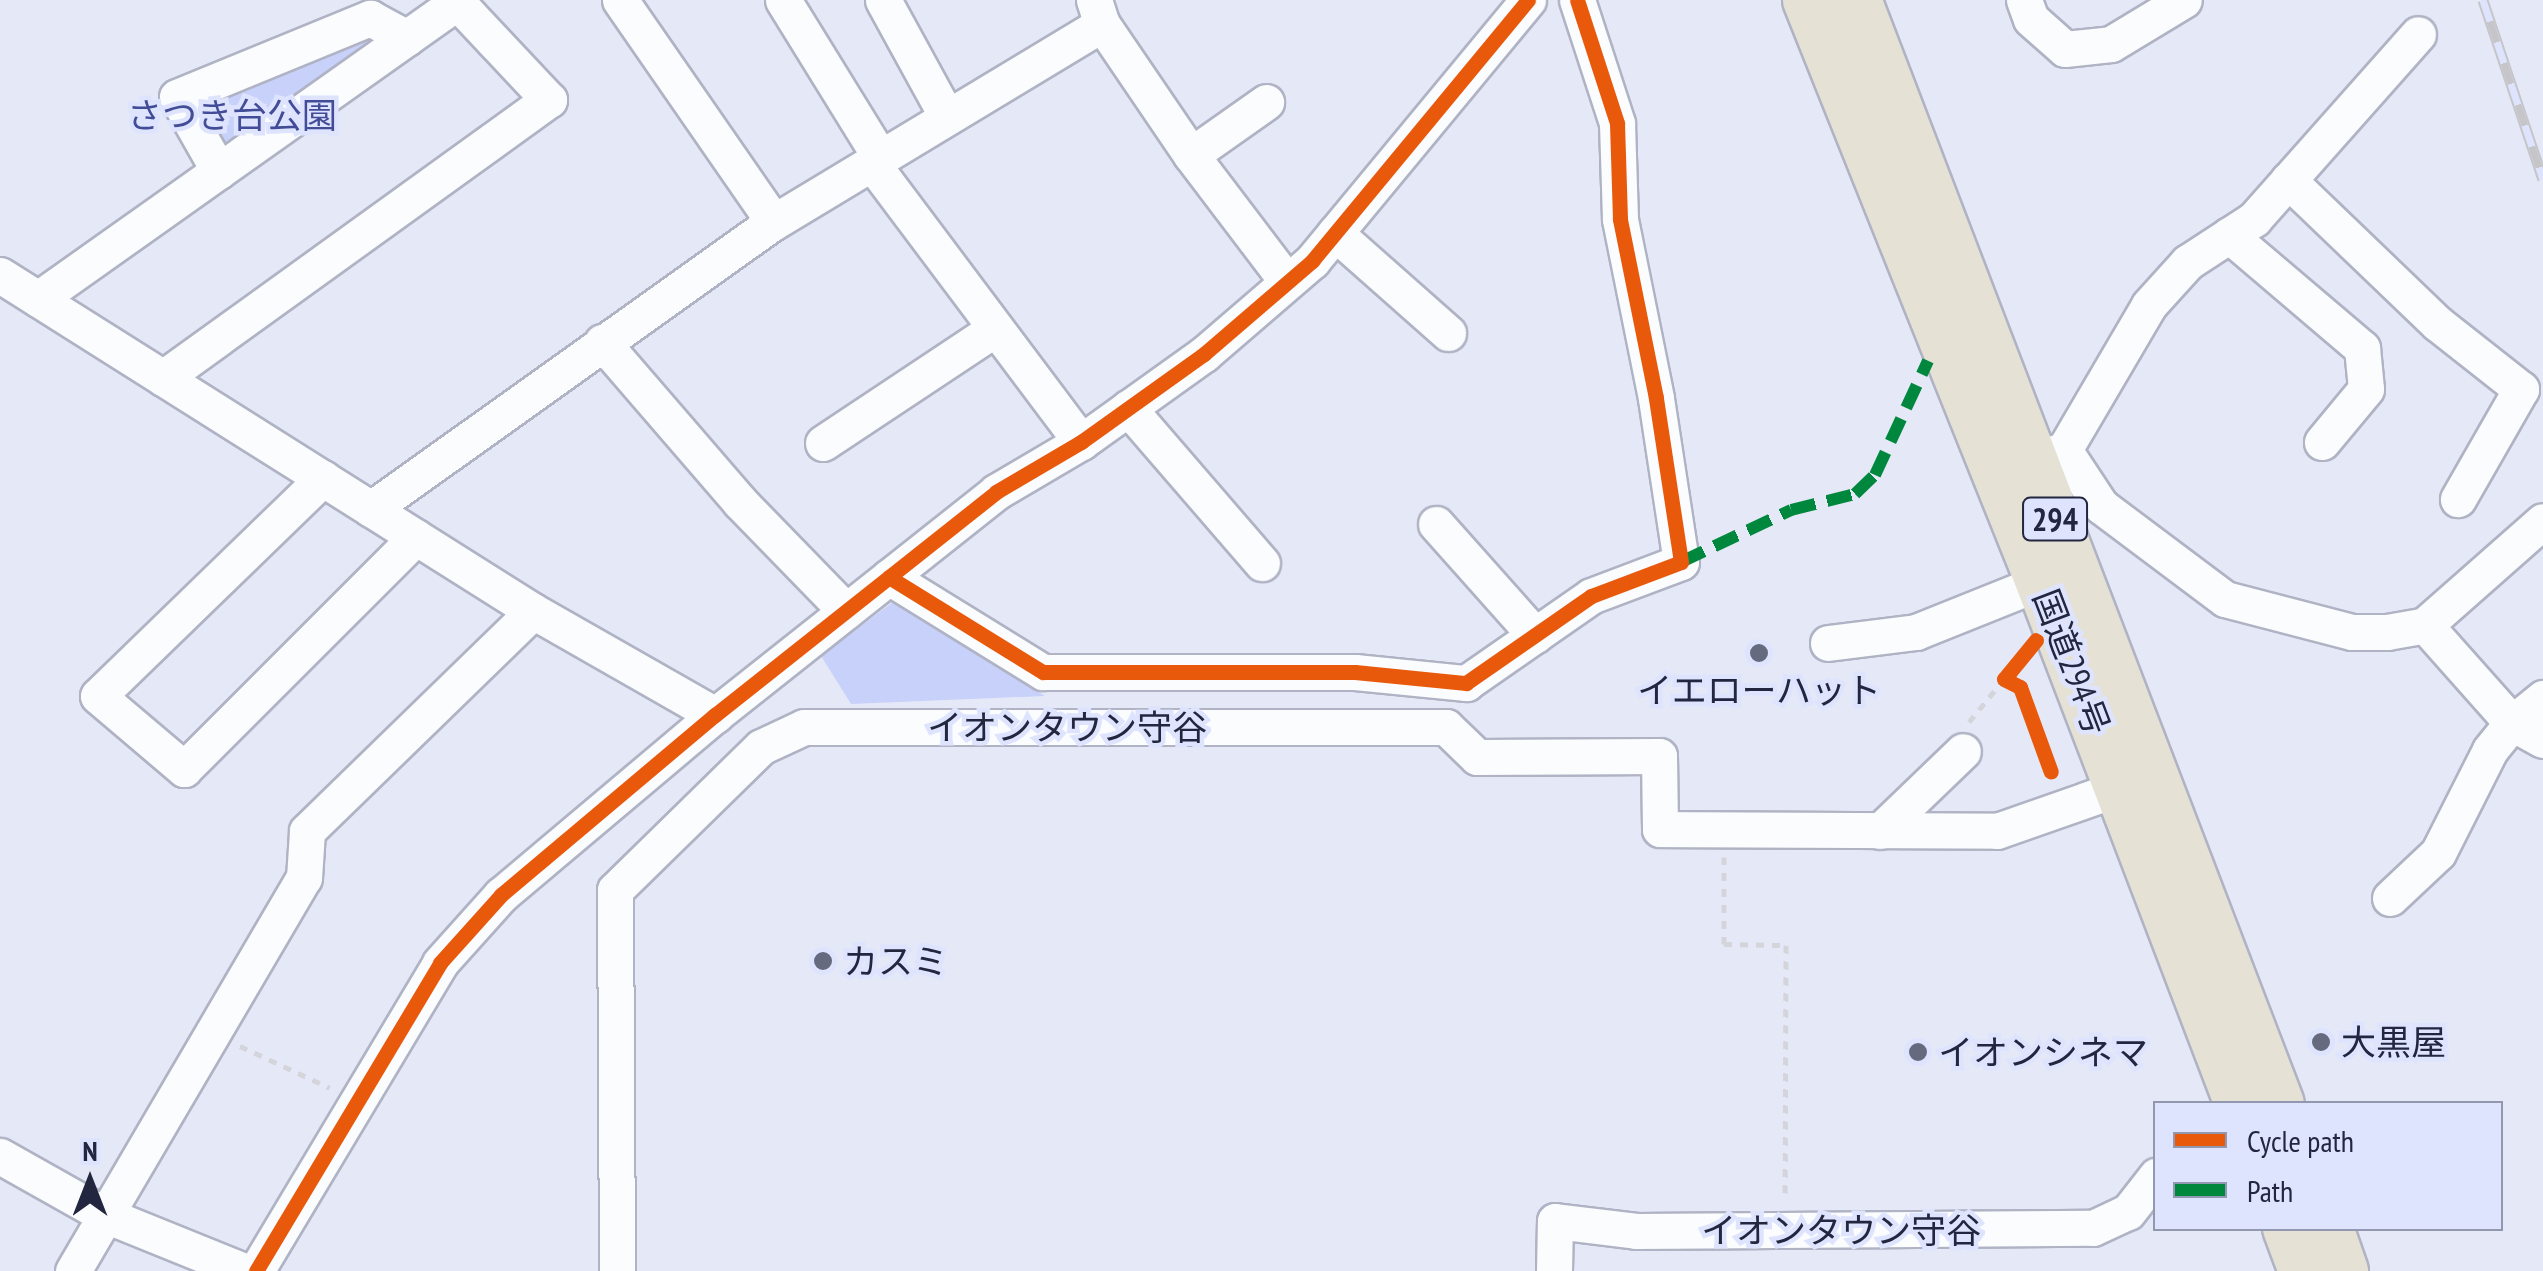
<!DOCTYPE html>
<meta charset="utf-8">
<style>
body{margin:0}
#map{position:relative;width:2543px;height:1271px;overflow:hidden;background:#e5e9f7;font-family:"PT Sans Narrow","Noto Sans JP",sans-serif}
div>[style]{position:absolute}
.green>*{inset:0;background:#c8d1fa}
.path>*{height:5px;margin-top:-2.5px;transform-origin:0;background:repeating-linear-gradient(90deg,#d4d5da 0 8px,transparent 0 16px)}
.roads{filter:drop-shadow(2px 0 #afb3c4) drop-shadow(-2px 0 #afb3c4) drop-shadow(0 2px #afb3c4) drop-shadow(0 -2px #afb3c4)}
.minor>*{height:35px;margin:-17.5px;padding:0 17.5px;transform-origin:17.5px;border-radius:17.5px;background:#fbfcfe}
.highway>*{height:50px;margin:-25px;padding:0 25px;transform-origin:25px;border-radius:25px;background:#e5e2d5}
.rail>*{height:11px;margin-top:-5.5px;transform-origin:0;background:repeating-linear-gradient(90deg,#dee4fe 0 22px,#c5c5ca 0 44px);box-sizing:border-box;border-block:2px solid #c5c5ca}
.quiet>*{height:12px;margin-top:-6px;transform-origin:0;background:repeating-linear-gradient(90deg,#00873e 0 25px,transparent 0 37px)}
.cycleway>*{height:15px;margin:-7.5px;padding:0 7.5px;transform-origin:7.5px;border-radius:7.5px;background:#e8590c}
.dots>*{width:28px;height:28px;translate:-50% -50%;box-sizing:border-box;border:5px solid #dee4fe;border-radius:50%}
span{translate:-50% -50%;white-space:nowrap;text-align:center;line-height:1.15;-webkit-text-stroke:9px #dee4fe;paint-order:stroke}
.shield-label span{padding:2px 8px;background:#dee4fe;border:2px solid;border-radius:8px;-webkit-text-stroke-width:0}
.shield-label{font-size:32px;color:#22263e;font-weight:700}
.park-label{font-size:35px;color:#424c97}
.street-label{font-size:35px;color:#22263e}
.poi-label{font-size:35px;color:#22263e}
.left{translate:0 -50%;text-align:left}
.legend{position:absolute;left:2153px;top:1101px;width:350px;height:130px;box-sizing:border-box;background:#dee4fe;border:2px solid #9398b1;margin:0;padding:12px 18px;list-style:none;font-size:30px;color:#22263e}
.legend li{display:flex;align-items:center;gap:20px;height:50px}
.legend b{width:50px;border:2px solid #9398b1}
.north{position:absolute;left:40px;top:1131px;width:100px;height:100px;-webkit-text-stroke:8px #dee4fe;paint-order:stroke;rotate:0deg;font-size:28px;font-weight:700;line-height:40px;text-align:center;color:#22263e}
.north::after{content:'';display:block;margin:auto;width:35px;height:45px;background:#22263e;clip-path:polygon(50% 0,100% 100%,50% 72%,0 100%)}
</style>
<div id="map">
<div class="green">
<div style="clip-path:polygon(370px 18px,407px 38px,219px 171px,177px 97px)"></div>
<div style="clip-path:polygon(893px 602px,1045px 696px,851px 704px,821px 656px)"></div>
</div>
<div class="path">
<div style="left:1969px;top:722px;width:55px;rotate:-50.9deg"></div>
<div style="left:1724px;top:857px;width:87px;rotate:90deg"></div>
<div style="left:1724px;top:944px;width:62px;rotate:0.9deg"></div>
<div style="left:1786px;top:945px;width:254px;rotate:90.2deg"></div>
<div style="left:240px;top:1046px;width:99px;rotate:25deg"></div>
</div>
<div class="roads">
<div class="minor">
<div style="left:620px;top:0;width:270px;rotate:55.3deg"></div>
<div style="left:783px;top:0;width:185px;rotate:58.3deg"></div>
<div style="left:883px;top:0;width:133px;rotate:61.3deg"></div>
<div style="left:1094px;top:0;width:25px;rotate:72deg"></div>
<div style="left:1102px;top:24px;width:158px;rotate:55.8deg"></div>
<div style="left:1191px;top:155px;width:156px;rotate:52.8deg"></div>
<div style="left:2024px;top:0;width:20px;rotate:70deg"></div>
<div style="left:2031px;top:19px;width:45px;rotate:41.4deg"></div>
<div style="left:2065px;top:49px;width:46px;rotate:-6.2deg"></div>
<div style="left:2111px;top:44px;width:85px;rotate:-31.1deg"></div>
<div style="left:1191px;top:155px;width:92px;rotate:-35.2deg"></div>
<div style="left:871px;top:162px;width:350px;rotate:53.1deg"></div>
<div style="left:219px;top:171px;width:85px;rotate:-119.6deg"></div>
<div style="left:177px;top:97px;width:209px;rotate:-22.3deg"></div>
<div style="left:370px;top:18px;width:42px;rotate:28.4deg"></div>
<div style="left:2288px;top:180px;width:207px;rotate:43.8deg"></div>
<div style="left:2437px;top:323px;width:107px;rotate:38.2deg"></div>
<div style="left:2521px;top:389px;width:127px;rotate:119.8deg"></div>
<div style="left:1335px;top:233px;width:151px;rotate:41.5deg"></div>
<div style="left:2229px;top:235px;width:175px;rotate:40.4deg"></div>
<div style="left:2362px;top:348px;width:41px;rotate:84.4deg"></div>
<div style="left:2366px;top:389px;width:69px;rotate:129.7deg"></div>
<div style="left:0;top:275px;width:630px;rotate:32.23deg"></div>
<div style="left:533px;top:611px;width:210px;rotate:29.7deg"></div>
<div style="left:38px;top:299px;width:517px;rotate:-35.32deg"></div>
<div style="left:602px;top:342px;width:211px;rotate:49.2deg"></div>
<div style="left:740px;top:502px;width:152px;rotate:45.8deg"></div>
<div style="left:163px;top:378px;width:476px;rotate:-35.8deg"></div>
<div style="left:549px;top:100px;width:134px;rotate:-133.2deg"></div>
<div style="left:1128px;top:408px;width:205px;rotate:49.2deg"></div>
<div style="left:823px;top:443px;width:204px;rotate:-33.6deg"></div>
<div style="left:2064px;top:450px;width:67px;rotate:56.5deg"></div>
<div style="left:2101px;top:506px;width:155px;rotate:36.9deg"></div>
<div style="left:2225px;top:599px;width:131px;rotate:14.6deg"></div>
<div style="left:2352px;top:632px;width:35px"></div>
<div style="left:2387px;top:632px;width:39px;rotate:-10deg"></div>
<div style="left:2425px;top:625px;width:157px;rotate:-41.4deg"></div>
<div style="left:2011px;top:465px;width:55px;rotate:-15.8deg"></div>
<div style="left:2064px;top:450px;width:168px;rotate:-59.6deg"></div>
<div style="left:2149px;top:305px;width:58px;rotate:-47.8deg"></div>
<div style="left:2188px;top:262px;width:79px;rotate:-33.1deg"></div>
<div style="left:2254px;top:219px;width:247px;rotate:-48.4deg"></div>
<div style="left:323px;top:478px;width:313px;rotate:135.9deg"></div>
<div style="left:98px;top:696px;width:113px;rotate:40.3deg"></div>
<div style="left:184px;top:769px;width:328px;rotate:-45deg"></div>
<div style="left:371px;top:509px;width:495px;rotate:-35.5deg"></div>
<div style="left:774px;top:222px;width:383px;rotate:-31.1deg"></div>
<div style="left:1436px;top:524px;width:149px;rotate:48.3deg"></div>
<div style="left:889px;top:577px;width:181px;rotate:31.7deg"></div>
<div style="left:1043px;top:672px;width:312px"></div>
<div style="left:1355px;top:672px;width:112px;rotate:5.7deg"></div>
<div style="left:1466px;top:683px;width:152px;rotate:-34.8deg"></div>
<div style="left:1591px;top:596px;width:96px;rotate:-20.7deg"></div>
<div style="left:1681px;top:562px;width:166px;rotate:-98.7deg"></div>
<div style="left:1656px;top:398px;width:183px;rotate:-101.4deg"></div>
<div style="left:1620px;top:219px;width:96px;rotate:-91.8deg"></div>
<div style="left:1617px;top:123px;width:129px;rotate:-108deg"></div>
<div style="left:2425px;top:625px;width:131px;rotate:48.4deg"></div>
<div style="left:2512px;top:723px;width:35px;rotate:29deg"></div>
<div style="left:1828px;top:643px;width:89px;rotate:-7.1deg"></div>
<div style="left:1916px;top:632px;width:135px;rotate:-21.8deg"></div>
<div style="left:1880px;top:831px;width:115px;rotate:-43.9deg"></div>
<div style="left:2390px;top:898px;width:66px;rotate:-43.2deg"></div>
<div style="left:2438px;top:853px;width:115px;rotate:-63.2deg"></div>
<div style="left:2490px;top:750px;width:35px;rotate:-51deg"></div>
<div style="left:2512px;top:723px;width:40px;rotate:-39deg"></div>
<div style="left:0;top:1156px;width:118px;rotate:29.4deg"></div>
<div style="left:103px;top:1214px;width:152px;rotate:22deg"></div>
<div style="left:73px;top:1271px;width:456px;rotate:-59.6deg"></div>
<div style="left:304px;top:878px;width:47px;rotate:-86.3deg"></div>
<div style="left:307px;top:831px;width:315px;rotate:-44.2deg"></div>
<div style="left:256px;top:1271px;width:359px;rotate:-59.1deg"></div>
<div style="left:440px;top:963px;width:91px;rotate:-48.1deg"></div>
<div style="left:501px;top:895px;width:280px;rotate:-40.1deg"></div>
<div style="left:715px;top:715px;width:359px;rotate:-38.4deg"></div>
<div style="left:996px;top:492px;width:99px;rotate:-30.5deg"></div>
<div style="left:1081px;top:442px;width:151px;rotate:-35.6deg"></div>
<div style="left:1204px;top:354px;width:143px;rotate:-40.7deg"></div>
<div style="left:1312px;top:261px;width:339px;rotate:-50.4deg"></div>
<div style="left:617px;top:1271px;width:381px;rotate:-90.3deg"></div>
<div style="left:615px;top:890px;width:204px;rotate:-44.4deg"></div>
<div style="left:761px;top:747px;width:47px;rotate:-24.9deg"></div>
<div style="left:804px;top:727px;width:642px"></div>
<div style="left:1446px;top:727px;width:43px;rotate:44.1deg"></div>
<div style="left:1477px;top:757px;width:182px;rotate:-0.3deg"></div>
<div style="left:1659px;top:756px;width:73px;rotate:89.2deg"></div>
<div style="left:1660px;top:829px;width:337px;rotate:0.3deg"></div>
<div style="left:1997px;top:831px;width:130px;rotate:-19.3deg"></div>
<div style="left:1554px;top:1271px;width:50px;rotate:-88.9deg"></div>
<div style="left:1555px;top:1221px;width:82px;rotate:7deg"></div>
<div style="left:1636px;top:1231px;width:457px;rotate:-0.4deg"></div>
<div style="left:2093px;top:1228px;width:38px;rotate:-25deg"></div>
<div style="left:2128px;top:1212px;width:46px;rotate:-52.1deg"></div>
</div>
<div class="highway">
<div style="left:1808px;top:0;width:627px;rotate:68.18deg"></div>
<div style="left:2041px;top:582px;width:559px;rotate:69.13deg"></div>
<div style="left:1856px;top:0;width:1182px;rotate:69.04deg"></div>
<div style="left:2288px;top:1228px;width:46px;rotate:69.6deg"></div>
<div style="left:2328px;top:1228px;width:46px;rotate:70.8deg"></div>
</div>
</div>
<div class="rail">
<div style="left:2483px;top:0;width:189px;rotate:71.5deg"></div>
</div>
<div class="quiet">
<div style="left:1681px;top:562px;width:122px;rotate:-25.3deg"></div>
<div style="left:1791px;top:510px;width:66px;rotate:-14deg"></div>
<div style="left:1855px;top:494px;width:28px;rotate:-44deg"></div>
<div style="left:1875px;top:475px;width:126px;rotate:-65.1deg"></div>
</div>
<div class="cycleway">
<div style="left:889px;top:577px;width:181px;rotate:31.7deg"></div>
<div style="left:1043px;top:672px;width:312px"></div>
<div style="left:1355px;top:672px;width:112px;rotate:5.7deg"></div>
<div style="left:1466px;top:683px;width:152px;rotate:-34.8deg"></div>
<div style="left:1591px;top:596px;width:96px;rotate:-20.7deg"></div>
<div style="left:1681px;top:562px;width:166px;rotate:-98.7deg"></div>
<div style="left:1656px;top:398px;width:183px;rotate:-101.4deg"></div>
<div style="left:1620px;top:219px;width:96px;rotate:-91.8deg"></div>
<div style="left:1617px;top:123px;width:129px;rotate:-108deg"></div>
<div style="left:2036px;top:640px;width:50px;rotate:129.4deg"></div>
<div style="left:2004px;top:679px;width:18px;rotate:27deg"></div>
<div style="left:2020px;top:687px;width:90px;rotate:70deg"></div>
<div style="left:256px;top:1271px;width:359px;rotate:-59.1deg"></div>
<div style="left:440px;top:963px;width:91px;rotate:-48.1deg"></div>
<div style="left:501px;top:895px;width:280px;rotate:-40.1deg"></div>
<div style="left:715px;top:715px;width:359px;rotate:-38.4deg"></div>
<div style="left:996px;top:492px;width:99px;rotate:-30.5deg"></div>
<div style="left:1081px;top:442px;width:151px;rotate:-35.6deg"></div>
<div style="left:1204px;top:354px;width:143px;rotate:-40.7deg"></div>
<div style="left:1312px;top:261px;width:339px;rotate:-50.4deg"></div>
</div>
<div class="dots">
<div style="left:1759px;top:653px;background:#666a7f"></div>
<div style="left:823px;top:961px;background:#666a7f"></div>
<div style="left:2321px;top:1042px;background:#666a7f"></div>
<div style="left:1918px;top:1052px;background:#666a7f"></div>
</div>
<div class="shield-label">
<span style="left:2055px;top:519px">294</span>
</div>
<div class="park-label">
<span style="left:232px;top:115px">さつき台公園</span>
</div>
<div class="street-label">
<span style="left:2072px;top:662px;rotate:69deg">国道294号</span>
<span style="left:1067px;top:727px">イオンタウン守谷</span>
<span style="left:1841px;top:1230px">イオンタウン守谷</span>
</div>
<div class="poi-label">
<span style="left:1759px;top:690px">イエローハット</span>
<span class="left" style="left:843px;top:961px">カスミ</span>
<span class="left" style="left:2341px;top:1042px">大黒屋</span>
<span class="left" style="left:1938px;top:1052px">イオンシネマ</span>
</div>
<ul class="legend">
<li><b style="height:12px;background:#e8590c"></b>Cycle path</li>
<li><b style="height:12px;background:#00873e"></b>Path</li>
</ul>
<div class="north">N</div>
</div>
